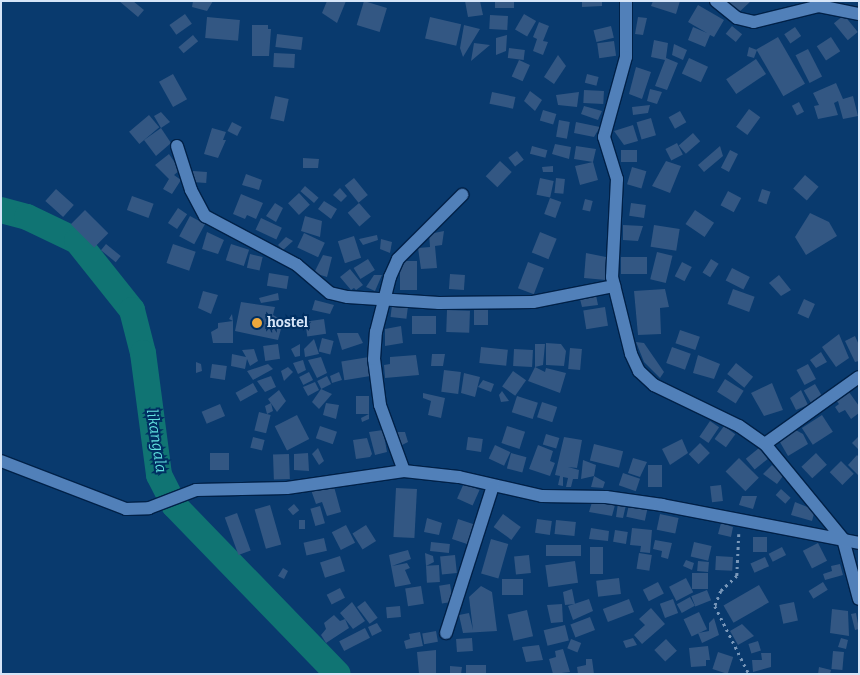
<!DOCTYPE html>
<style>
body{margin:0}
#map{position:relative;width:860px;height:675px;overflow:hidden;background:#093a6e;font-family:Bitter,serif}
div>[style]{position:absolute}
.river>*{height:26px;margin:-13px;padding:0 13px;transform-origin:13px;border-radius:13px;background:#107473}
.building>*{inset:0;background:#335783;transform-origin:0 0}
.path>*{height:2.5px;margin-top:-1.25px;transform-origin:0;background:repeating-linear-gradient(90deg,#7997b9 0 2.5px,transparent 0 6.5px)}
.roads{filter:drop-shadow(1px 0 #002148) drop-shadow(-1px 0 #002148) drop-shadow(0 1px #002148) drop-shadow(0 -1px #002148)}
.street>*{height:12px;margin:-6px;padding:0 6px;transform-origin:6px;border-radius:6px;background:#5180b9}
.dots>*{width:14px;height:14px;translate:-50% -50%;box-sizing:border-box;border:2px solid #002f62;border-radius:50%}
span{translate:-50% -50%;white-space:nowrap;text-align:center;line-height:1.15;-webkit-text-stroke:4px #002f62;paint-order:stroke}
.poi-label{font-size:14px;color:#d6e5f8;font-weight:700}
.left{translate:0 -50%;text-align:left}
.water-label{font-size:15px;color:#60e0df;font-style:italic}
.frame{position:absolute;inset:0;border:2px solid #d6e5f8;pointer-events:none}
</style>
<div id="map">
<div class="river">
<div style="left:1px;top:210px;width:27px;rotate:15deg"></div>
<div style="left:27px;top:217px;width:55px;rotate:25.6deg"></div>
<div style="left:77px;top:241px;width:88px;rotate:51.4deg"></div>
<div style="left:132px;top:310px;width:44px;rotate:75.7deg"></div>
<div style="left:143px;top:353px;width:123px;rotate:82.5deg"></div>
<div style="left:159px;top:475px;width:34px;rotate:63deg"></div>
<div style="left:174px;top:505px;width:235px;rotate:45.9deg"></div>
</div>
<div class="building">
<div style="clip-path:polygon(119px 1px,133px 1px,144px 10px,138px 17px)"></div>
<div style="clip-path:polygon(193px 1px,213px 1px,207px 11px,192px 7px)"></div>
<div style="clip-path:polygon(327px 1px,346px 1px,337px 23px,322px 13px)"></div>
<div style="left:364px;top:1px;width:24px;height:25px;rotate:17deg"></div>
<div style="clip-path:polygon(465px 1px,480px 1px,483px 15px,468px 17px)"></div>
<div style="left:495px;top:1px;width:19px;height:7px"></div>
<div style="clip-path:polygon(582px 1px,602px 1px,602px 6px,582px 7px)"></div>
<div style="clip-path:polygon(653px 1px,680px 1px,676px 14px,651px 6px)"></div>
<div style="clip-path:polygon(724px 1px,751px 1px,736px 15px)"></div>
<div style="clip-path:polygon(698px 5px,724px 20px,714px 37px,710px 35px,705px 47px,688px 40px,693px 27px,707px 33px,688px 22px)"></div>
<div style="left:185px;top:14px;width:12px;height:19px;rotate:55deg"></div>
<div style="left:524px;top:14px;width:14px;height:18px;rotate:30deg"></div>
<div style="left:490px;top:15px;width:18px;height:14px;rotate:3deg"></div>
<div style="left:844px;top:15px;width:22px;height:13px;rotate:51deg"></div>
<div style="left:207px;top:17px;width:33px;height:21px;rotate:5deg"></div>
<div style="left:430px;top:17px;width:32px;height:22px;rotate:13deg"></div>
<div style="clip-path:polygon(638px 17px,647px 18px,643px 35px,635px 34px)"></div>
<div style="clip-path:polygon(539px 22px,549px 26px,543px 41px,548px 42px,543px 55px,533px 51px,537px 39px,533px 37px)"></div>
<div style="clip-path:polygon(252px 25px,268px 25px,268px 29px,271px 29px,269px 56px,252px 56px)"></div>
<div style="clip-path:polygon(464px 25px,480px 29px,463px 57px,460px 48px)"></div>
<div style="left:611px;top:26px;width:12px;height:18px;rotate:76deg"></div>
<div style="left:732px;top:26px;width:13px;height:10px;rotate:39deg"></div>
<div style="left:795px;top:27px;width:11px;height:13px;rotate:56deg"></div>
<div style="left:277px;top:34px;width:26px;height:13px;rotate:7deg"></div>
<div style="left:193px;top:35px;width:8px;height:19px;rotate:50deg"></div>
<div style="clip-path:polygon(507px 35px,506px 51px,496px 55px,496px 38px)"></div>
<div style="left:778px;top:37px;width:54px;height:25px;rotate:60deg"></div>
<div style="left:831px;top:37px;width:17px;height:17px;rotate:57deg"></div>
<div style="clip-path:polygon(654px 40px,668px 43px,666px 58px,678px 63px,667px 90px,655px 86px,665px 60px,651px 57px)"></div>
<div style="left:614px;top:41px;width:15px;height:17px;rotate:82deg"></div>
<div style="clip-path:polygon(474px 43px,490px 45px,471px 61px)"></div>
<div style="clip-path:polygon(674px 44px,687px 50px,683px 60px,672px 55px)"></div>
<div style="clip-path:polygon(749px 47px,757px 50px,754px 58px,747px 56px)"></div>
<div style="left:509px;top:48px;width:16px;height:10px;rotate:7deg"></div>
<div style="left:808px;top:49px;width:31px;height:14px;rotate:63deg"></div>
<div style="left:274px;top:53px;width:21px;height:14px;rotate:3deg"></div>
<div style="clip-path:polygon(558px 55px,566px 66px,554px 84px,544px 77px)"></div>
<div style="left:689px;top:58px;width:21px;height:17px;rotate:25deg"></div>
<div style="left:756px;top:59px;width:18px;height:36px;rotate:56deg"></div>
<div style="left:519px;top:60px;width:12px;height:18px;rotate:24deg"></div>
<div style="clip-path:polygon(636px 67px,651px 72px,642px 99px,629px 94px)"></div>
<div style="left:173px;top:74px;width:29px;height:16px;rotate:61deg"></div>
<div style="left:587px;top:74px;width:12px;height:9px;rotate:14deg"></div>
<div style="clip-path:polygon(836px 83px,843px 99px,853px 96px,858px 116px,843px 119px,838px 101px,834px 103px,838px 115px,818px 119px,814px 106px,819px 105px,813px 93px)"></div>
<div style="clip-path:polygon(650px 89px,662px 92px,657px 104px,647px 101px)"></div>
<div style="left:584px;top:90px;width:20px;height:13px;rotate:3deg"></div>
<div style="clip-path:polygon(530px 91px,542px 100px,535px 111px,524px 101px)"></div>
<div style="left:492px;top:92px;width:24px;height:12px;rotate:12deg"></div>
<div style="clip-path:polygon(579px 92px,577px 107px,558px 105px,556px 95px)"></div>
<div style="left:275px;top:96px;width:14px;height:23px;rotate:12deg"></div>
<div style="left:799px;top:102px;width:11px;height:8px;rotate:63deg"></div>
<div style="clip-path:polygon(650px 105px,648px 113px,633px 115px,632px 107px)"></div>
<div style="clip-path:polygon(584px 106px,602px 111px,598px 120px,581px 114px)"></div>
<div style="left:749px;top:109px;width:14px;height:22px;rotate:36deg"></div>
<div style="left:543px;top:110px;width:14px;height:11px;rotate:17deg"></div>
<div style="left:680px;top:111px;width:13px;height:13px;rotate:61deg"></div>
<div style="clip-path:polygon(161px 112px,170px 122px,161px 128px,154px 116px)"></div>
<div style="left:149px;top:115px;width:16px;height:26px;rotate:50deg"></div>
<div style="left:651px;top:118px;width:18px;height:15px;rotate:74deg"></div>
<div style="left:559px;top:120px;width:11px;height:17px;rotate:10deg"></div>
<div style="left:232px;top:122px;width:11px;height:10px;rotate:27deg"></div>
<div style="clip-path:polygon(576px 122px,600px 127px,594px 137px,574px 133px)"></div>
<div style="clip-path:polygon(633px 125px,638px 141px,624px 145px,614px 131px)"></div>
<div style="clip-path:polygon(161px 128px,171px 143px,156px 156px,144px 140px)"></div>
<div style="clip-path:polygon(212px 128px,226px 132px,223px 140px,226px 140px,218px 158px,204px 154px)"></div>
<div style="left:693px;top:133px;width:11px;height:19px;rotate:49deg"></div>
<div style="left:677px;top:143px;width:13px;height:13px;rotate:63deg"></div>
<div style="clip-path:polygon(555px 144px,571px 147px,569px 159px,552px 154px)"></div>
<div style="left:532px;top:146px;width:16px;height:8px;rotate:15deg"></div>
<div style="clip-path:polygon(576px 146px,596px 149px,593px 162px,598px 180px,580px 185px,575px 166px,593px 162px,574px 159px)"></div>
<div style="clip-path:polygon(720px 146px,723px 156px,704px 172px,698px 165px)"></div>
<div style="left:621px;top:150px;width:16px;height:12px"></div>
<div style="left:730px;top:150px;width:9px;height:20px;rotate:27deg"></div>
<div style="left:517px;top:151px;width:11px;height:11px;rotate:52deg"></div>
<div style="clip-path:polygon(169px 154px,180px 170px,174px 175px,181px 180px,172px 194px,163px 189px,169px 179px,155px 165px)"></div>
<div style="clip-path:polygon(303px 158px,319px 159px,318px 168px,303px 168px)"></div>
<div style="left:500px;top:161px;width:16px;height:21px;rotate:43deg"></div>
<div style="clip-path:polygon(666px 161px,681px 166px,670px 193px,652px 186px)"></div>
<div style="clip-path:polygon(553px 166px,553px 172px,543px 172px,542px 167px)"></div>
<div style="left:632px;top:167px;width:15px;height:18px;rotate:16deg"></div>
<div style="left:193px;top:171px;width:14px;height:11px;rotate:4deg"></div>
<div style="clip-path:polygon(246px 174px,262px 180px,259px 190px,242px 185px)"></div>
<div style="left:805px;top:175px;width:18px;height:18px;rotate:41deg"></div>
<div style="left:354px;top:178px;width:22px;height:12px;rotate:51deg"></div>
<div style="left:540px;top:178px;width:14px;height:17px;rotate:12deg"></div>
<div style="left:556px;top:178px;width:9px;height:15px;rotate:6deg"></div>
<div style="left:305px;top:186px;width:18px;height:7px;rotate:41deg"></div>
<div style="clip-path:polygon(340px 188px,347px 196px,341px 202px,333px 195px)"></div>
<div style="left:56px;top:189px;width:24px;height:16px;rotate:42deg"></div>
<div style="left:762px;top:189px;width:9px;height:13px;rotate:18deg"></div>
<div style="left:728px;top:191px;width:15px;height:16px;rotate:28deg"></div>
<div style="left:299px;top:193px;width:16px;height:15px;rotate:47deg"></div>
<div style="clip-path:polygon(241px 194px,263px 203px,256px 219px,247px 215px,245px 219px,233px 214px)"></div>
<div style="left:132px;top:196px;width:23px;height:15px;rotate:20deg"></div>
<div style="left:550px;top:198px;width:12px;height:17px;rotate:20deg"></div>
<div style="left:585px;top:199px;width:8px;height:11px;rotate:14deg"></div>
<div style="clip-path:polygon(324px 201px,337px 209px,331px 219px,318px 209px)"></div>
<div style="clip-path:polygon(275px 203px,283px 208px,276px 222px,266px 216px)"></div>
<div style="left:359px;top:203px;width:18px;height:15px;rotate:49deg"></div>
<div style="left:631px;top:203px;width:15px;height:13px;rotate:8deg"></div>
<div style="left:178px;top:208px;width:11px;height:18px;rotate:34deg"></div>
<div style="left:85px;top:210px;width:33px;height:20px;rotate:45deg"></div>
<div style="left:695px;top:210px;width:23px;height:17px;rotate:34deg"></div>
<div style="clip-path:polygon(810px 213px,829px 222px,837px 236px,806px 255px,795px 237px)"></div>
<div style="left:190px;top:216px;width:17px;height:23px;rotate:28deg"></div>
<div style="clip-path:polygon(305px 216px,322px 221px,320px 237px,301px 231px)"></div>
<div style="left:261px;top:218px;width:23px;height:13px;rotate:25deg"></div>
<div style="clip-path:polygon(623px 225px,643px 226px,638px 241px,623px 240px)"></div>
<div style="left:654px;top:225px;width:26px;height:22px;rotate:9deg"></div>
<div style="clip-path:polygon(444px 231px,442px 245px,435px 246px,437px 268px,421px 269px,418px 248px,430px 247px,429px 234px)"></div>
<div style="clip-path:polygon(207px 232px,224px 240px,218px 254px,202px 249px)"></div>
<div style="left:540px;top:232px;width:18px;height:22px;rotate:22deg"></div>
<div style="left:304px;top:233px;width:23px;height:16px;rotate:25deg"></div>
<div style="clip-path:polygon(377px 235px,378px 240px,363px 245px,359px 239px)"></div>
<div style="left:354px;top:236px;width:23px;height:17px;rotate:72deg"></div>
<div style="clip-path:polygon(286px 237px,293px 241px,283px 250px,278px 245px)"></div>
<div style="clip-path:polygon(381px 239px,392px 242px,390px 253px,380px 249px)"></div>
<div style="left:106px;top:244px;width:19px;height:8px;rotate:39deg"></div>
<div style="left:173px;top:244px;width:24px;height:20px;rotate:19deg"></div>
<div style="left:231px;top:244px;width:19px;height:17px;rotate:18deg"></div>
<div style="left:657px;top:252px;width:16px;height:28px;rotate:14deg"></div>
<div style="clip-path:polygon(586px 253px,606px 257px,606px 280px,584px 278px)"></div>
<div style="left:250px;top:254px;width:13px;height:14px;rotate:13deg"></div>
<div style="clip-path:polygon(323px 255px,332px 257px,327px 277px,314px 273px)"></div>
<div style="left:647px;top:257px;width:17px;height:26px;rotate:90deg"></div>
<div style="left:368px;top:259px;width:13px;height:17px;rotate:58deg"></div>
<div style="left:711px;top:259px;width:9px;height:16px;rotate:32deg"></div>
<div style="left:400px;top:261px;width:17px;height:29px"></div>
<div style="left:528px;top:262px;width:17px;height:28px;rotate:21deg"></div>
<div style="left:682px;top:262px;width:11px;height:16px;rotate:27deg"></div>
<div style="left:732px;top:268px;width:20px;height:14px;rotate:27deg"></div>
<div style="clip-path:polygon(350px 269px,363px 285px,356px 290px,354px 288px,351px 290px,340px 277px)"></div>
<div style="left:269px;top:273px;width:20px;height:13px;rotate:9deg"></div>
<div style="left:450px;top:274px;width:15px;height:15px;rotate:4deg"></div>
<div style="clip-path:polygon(374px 275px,382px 275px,375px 291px,366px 287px)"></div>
<div style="clip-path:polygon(779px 275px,791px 290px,781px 296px,769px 283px)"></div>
<div style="clip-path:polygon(665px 289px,669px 307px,660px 308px,661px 334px,638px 335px,634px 291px)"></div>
<div style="left:733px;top:289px;width:23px;height:16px;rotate:20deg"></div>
<div style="clip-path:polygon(203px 291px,218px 295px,211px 314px,198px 308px)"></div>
<div style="clip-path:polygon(278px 293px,279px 300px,261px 303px,259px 298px)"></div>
<div style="clip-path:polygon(596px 295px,598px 305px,582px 307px,580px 299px)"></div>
<div style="left:804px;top:299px;width:12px;height:16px;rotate:24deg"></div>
<div style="clip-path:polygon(315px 300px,334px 305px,330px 314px,312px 310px)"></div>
<div style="clip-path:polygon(241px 302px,275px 307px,273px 315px,280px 319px,276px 328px,281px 329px,278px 340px,235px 331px)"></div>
<div style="left:392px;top:305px;width:16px;height:12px;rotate:7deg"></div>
<div style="left:474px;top:306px;width:14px;height:19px"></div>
<div style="left:605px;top:307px;width:19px;height:22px;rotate:81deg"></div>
<div style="left:447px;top:310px;width:23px;height:22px;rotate:2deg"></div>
<div style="clip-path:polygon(232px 314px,233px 321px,233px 343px,213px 343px,211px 332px,218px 328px,218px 323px,233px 321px,229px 319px)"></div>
<div style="left:412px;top:316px;width:24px;height:18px"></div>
<div style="left:324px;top:319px;width:15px;height:19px;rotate:82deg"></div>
<div style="clip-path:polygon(401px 326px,403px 343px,385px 346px,385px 329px)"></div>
<div style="left:680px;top:330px;width:21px;height:14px;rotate:19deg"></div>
<div style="clip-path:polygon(337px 333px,358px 333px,363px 343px,342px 350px)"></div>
<div style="clip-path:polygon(839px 334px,849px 358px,836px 367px,822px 347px)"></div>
<div style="clip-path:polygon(855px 336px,859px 345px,859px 361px,855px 362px,845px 341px)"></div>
<div style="left:322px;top:338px;width:12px;height:14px;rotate:14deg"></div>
<div style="clip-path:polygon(314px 339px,319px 354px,305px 357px,304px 349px)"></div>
<div style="clip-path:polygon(636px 342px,644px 343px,664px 372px,660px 378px,644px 362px)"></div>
<div style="clip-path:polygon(546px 343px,561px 344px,566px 351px,564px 366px,546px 365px)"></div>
<div style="left:278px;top:344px;width:15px;height:15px;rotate:82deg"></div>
<div style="clip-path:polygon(300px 344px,300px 356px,295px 357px,291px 349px)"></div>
<div style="clip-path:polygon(535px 344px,545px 344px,543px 365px,535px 367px,545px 372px,546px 368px,566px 373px,560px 393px,528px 381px,535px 367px)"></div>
<div style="left:481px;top:347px;width:27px;height:16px;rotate:6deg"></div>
<div style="left:672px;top:347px;width:20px;height:17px;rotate:20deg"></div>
<div style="left:570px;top:348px;width:12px;height:21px;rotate:5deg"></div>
<div style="clip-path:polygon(254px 349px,258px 361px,250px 366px,247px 359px,245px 369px,231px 366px,232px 354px,246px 357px,242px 350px)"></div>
<div style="left:514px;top:349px;width:19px;height:17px;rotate:3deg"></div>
<div style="clip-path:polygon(821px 352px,827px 362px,816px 368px,810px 360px)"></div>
<div style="clip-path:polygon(432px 354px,445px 354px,443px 366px,431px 366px)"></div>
<div style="clip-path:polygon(416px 355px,419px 375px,385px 378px,384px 365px,390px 364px,390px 357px)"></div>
<div style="clip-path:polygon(698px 355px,720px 364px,714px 379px,693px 373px)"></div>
<div style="clip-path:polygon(321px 357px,327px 373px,317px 378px,308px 360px)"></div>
<div style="left:369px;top:357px;width:19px;height:28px;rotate:81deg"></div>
<div style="clip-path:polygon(303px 360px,306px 370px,298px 374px,293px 363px)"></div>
<div style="clip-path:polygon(196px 362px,201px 364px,202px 371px,196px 373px)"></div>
<div style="left:736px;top:363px;width:22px;height:14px;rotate:39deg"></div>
<div style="left:212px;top:364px;width:15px;height:14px;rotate:8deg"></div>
<div style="clip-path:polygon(268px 364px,273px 369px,253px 380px,247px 371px)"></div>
<div style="left:808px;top:364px;width:17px;height:13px;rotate:62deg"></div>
<div style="clip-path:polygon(288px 367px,293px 372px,284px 381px,281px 371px)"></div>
<div style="left:444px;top:370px;width:17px;height:22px;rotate:7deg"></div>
<div style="left:513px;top:371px;width:16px;height:19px;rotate:35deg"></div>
<div style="left:309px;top:372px;width:9px;height:11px;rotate:63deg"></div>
<div style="clip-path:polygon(339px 372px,342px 380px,332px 383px,330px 376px)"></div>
<div style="clip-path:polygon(464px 373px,480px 377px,475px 397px,461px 393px)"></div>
<div style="clip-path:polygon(271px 376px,276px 387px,265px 392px,257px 381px)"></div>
<div style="left:327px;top:376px;width:9px;height:11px;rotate:63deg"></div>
<div style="left:725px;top:379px;width:22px;height:15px;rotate:32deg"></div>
<div style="clip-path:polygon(483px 380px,494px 384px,491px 392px,478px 387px)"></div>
<div style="clip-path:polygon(315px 382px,319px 390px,308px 396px,303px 387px)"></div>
<div style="left:253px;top:383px;width:10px;height:20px;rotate:61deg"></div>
<div style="clip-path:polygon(772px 383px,783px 410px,764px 416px,751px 393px)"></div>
<div style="left:815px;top:384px;width:14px;height:13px;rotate:60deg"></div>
<div style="clip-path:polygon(321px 389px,332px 394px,319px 409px,312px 402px)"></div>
<div style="clip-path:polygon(279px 390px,286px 401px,277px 412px,268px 399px)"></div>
<div style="clip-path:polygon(801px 390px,808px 405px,796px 410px,790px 398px)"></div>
<div style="clip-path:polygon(502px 391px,509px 401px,501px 402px,499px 395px)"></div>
<div style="clip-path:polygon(849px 392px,859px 406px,859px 413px,851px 419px,845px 410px,839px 413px,835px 407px,839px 404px,836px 400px)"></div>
<div style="clip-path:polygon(423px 393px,445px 398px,441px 418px,428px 415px,431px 401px,423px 398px)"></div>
<div style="left:356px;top:396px;width:13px;height:18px"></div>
<div style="left:517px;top:396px;width:22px;height:17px;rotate:18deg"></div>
<div style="left:542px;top:402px;width:16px;height:16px;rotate:18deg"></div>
<div style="clip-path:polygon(271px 403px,273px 411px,267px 414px,265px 406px)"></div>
<div style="clip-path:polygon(326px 403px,339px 405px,336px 419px,323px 415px)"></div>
<div style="left:220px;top:404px;width:13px;height:20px;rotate:67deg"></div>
<div style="left:259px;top:412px;width:12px;height:19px;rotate:14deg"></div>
<div style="clip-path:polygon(369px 414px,369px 419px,362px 422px,361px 418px)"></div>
<div style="left:297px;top:415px;width:27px;height:25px;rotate:63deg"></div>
<div style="left:822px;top:415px;width:20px;height:24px;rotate:57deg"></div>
<div style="left:710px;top:421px;width:11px;height:19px;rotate:34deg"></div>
<div style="left:320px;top:426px;width:18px;height:13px;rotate:19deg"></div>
<div style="left:507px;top:426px;width:19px;height:18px;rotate:18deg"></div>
<div style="left:724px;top:426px;width:14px;height:16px;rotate:36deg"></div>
<div style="clip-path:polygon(792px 428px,803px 434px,808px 444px,788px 456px,777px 437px)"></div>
<div style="clip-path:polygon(383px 430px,387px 452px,375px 455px,369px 432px)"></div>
<div style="clip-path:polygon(396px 432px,405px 432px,408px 442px,398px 447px)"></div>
<div style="left:546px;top:434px;width:14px;height:11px;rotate:17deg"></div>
<div style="clip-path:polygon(859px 436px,859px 450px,852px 443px)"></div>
<div style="left:253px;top:437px;width:12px;height:11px;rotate:14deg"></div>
<div style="left:468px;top:437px;width:15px;height:13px;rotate:8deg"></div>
<div style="clip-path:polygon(564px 437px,582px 440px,577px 468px,568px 467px,579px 470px,578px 479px,573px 479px,571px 487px,566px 487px,568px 478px,563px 477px,563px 486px,558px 485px,560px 476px,555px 475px)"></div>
<div style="clip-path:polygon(367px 438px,372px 454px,370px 457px,356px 459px,353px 440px)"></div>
<div style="clip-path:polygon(682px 439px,688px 453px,670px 465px,662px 449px)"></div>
<div style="left:700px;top:443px;width:14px;height:16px;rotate:45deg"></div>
<div style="left:594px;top:444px;width:30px;height:17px;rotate:14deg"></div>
<div style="left:495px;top:445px;width:17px;height:15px;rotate:25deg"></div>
<div style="clip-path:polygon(538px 445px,553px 451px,550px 461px,555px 463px,550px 476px,529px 469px)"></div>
<div style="clip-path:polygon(318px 448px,324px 461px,319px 465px,312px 454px)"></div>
<div style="left:759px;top:448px;width:14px;height:17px;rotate:51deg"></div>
<div style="left:210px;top:453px;width:19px;height:17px"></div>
<div style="clip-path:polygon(308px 453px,309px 471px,294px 470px,294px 454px)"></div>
<div style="left:511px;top:453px;width:16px;height:16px;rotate:15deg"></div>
<div style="left:816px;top:453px;width:16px;height:20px;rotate:47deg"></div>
<div style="left:289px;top:454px;width:25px;height:16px;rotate:88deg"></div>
<div style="clip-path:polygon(857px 455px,859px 457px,859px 476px,848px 465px)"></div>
<div style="clip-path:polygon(633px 458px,647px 462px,640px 477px,628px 473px)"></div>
<div style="left:739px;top:458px;width:28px;height:19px;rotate:45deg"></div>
<div style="clip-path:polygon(583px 460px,596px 465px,594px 476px,581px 479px)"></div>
<div style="left:841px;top:461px;width:18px;height:16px;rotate:45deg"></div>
<div style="left:648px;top:465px;width:14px;height:22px"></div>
<div style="clip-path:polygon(772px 465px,783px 476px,777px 484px,763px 474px)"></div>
<div style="left:623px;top:473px;width:18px;height:13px;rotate:19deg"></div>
<div style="clip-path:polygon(594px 476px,605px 482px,603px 488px,591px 487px)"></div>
<div style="clip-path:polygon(333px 483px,341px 512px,327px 516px,322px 502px,316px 504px,311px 490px)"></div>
<div style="left:464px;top:483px;width:17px;height:17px;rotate:24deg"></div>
<div style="left:721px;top:485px;width:16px;height:11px;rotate:83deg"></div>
<div style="left:396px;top:488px;width:21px;height:49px;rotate:3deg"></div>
<div style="left:781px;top:489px;width:13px;height:8px;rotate:42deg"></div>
<div style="clip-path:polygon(742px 496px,757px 496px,753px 509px,739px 505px)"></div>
<div style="clip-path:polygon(592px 502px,615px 505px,612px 516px,589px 512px)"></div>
<div style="clip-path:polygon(795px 502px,815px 510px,812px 521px,791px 515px)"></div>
<div style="clip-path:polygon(618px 503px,626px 505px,623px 518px,616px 517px)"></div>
<div style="left:294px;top:504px;width:8px;height:8px;rotate:50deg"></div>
<div style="left:629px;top:504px;width:19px;height:13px;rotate:12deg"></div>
<div style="left:270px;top:505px;width:41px;height:16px;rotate:74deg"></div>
<div style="left:320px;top:506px;width:18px;height:10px;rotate:74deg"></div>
<div style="left:237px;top:513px;width:40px;height:13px;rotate:70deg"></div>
<div style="left:503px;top:514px;width:22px;height:16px;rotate:36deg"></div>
<div style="left:660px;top:514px;width:19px;height:16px;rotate:12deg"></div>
<div style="clip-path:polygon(427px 518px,442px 523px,439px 535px,424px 532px)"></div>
<div style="clip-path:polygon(458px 519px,473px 524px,470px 545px,452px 539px)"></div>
<div style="left:537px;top:519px;width:15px;height:14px;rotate:8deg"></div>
<div style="left:299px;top:520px;width:6px;height:9px"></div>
<div style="left:556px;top:520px;width:20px;height:14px;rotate:6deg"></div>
<div style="clip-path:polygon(721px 523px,733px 527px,731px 537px,718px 534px)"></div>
<div style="left:346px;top:525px;width:20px;height:16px;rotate:63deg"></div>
<div style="left:366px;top:525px;width:19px;height:16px;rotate:58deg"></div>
<div style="clip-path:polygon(591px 528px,609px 531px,608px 541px,589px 539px)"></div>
<div style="clip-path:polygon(632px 528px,652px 530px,650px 553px,640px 552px,641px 546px,630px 545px)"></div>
<div style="left:615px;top:530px;width:13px;height:12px;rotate:9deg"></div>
<div style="left:753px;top:537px;width:14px;height:15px"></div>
<div style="left:324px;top:538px;width:13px;height:21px;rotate:77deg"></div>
<div style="left:491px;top:539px;width:18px;height:36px;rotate:16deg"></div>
<div style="clip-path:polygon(655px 540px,672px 543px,668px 559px,661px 557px,662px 551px,653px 549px)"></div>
<div style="left:431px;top:542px;width:19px;height:9px;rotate:6deg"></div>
<div style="left:694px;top:542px;width:18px;height:15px;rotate:13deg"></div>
<div style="left:818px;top:543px;width:20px;height:17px;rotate:63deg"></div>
<div style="left:546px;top:545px;width:35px;height:11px"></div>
<div style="left:590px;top:547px;width:13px;height:27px"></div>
<div style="left:782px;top:547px;width:9px;height:15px;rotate:63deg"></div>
<div style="clip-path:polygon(408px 550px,411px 559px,392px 566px,407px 563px,410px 568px,405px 570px,411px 584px,395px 587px,389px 555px)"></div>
<div style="clip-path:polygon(425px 553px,433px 556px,434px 562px,426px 566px)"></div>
<div style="left:639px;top:553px;width:13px;height:16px;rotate:9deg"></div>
<div style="left:455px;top:555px;width:18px;height:15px;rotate:84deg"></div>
<div style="left:529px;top:555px;width:18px;height:15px;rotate:84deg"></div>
<div style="left:340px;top:556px;width:16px;height:21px;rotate:72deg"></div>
<div style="left:716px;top:556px;width:17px;height:14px;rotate:3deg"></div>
<div style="left:765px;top:557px;width:10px;height:16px;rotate:66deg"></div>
<div style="clip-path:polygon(686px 560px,694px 563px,692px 570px,683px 566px)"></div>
<div style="left:575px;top:561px;width:22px;height:30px;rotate:82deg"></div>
<div style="left:698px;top:561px;width:11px;height:10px;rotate:5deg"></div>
<div style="clip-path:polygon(840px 564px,843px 575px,825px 580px,823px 574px,832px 571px,831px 566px)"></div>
<div style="left:439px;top:565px;width:17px;height:13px;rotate:87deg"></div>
<div style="clip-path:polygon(283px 568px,288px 571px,284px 579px,278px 576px)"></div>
<div style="left:692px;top:573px;width:16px;height:16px"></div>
<div style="left:619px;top:578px;width:16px;height:23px;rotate:83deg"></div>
<div style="left:686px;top:578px;width:16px;height:19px;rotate:63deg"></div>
<div style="left:502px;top:579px;width:21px;height:16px"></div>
<div style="left:658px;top:582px;width:13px;height:17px;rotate:63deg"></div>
<div style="left:823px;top:582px;width:9px;height:17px;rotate:58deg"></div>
<div style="left:450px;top:584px;width:18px;height:11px;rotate:81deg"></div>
<div style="left:759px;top:585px;width:20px;height:41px;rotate:60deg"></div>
<div style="left:421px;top:586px;width:18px;height:16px;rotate:81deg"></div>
<div style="clip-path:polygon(481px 586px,492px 592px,497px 631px,463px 633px,459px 615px,469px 613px,473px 630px,469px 597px)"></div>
<div style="left:340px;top:588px;width:11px;height:15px;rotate:63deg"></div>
<div style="clip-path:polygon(572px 589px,575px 604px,565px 605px,563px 592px)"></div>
<div style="left:707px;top:590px;width:11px;height:17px;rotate:68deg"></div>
<div style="left:690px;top:597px;width:10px;height:15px;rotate:61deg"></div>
<div style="clip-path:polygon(589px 599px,593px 611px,573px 620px,568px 606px)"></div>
<div style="left:629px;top:599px;width:14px;height:28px;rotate:69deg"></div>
<div style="left:673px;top:599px;width:15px;height:14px;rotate:70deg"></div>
<div style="left:365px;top:601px;width:21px;height:10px;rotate:53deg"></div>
<div style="clip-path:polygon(352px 602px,365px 621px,353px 629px,345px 619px,349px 628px,326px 643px,321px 635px,326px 629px,324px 623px,334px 615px,340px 621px,345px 619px,340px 613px)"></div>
<div style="left:794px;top:602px;width:19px;height:15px;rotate:78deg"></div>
<div style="clip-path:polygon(562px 604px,563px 622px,551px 623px,547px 605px)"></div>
<div style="left:400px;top:606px;width:11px;height:14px;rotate:85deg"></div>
<div style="clip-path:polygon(651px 608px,665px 624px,642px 644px,634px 635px,645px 625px,639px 619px)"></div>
<div style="clip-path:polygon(832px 609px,848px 611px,849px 636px,830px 633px)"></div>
<div style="left:527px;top:610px;width:27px;height:20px;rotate:77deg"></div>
<div style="left:699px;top:612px;width:19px;height:17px;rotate:65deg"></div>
<div style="clip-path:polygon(856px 613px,859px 629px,855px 630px,851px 614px)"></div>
<div style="left:590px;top:617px;width:14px;height:21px;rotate:69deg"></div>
<div style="clip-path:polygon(714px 618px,719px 635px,702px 643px,698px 633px,709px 631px,709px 623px)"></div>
<div style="clip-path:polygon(377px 623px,382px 631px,372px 636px,368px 627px)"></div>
<div style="clip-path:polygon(742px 624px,754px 636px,738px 645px,730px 631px)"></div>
<div style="left:565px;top:625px;width:16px;height:22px;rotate:76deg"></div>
<div style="left:365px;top:628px;width:11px;height:29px;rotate:63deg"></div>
<div style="left:436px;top:631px;width:11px;height:14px;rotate:80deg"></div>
<div style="clip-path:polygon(420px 632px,423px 646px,406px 649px,404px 641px,410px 639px,409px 634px)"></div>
<div style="left:472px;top:638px;width:13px;height:16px;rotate:86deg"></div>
<div style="clip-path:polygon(633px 638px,637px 645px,626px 648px,623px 641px)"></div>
<div style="clip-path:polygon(841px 638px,848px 640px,846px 649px,838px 647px)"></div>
<div style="left:571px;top:639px;width:11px;height:10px;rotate:22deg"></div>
<div style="left:666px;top:639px;width:16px;height:16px;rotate:47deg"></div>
<div style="left:758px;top:641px;width:10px;height:10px;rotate:73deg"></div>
<div style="clip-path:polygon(539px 645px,543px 660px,526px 662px,522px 647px)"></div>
<div style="clip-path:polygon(708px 646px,710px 660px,706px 660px,706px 666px,691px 667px,689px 648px)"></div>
<div style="clip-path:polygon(563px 649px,570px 672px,553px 674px,549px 659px,556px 657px,555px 651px)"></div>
<div style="clip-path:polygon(436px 650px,436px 673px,419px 674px,417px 652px)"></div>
<div style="left:833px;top:651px;width:11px;height:18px;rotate:5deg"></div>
<div style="left:718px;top:652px;width:16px;height:18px;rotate:18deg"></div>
<div style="clip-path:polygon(761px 653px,771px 653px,771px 667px,753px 672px,752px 660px,762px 660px)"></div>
<div style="clip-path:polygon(586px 659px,592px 659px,594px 674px,578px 674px,577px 667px,586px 665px)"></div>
<div style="left:466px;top:665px;width:20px;height:9px"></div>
<div style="clip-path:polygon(450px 666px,462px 667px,461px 674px,450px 674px)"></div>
<div style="clip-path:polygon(819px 667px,831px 670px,830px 674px,818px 674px)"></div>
</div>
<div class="path">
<div style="left:739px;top:534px;width:42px;rotate:92.7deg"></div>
<div style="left:737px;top:576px;width:22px;rotate:137deg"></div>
<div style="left:721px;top:591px;width:16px;rotate:112deg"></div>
<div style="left:715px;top:606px;width:76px;rotate:63.4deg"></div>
</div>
<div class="roads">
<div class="street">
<div style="left:626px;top:1px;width:56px;rotate:90deg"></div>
<div style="left:626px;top:57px;width:83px;rotate:105.4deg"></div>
<div style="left:604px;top:137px;width:44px;rotate:72.8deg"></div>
<div style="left:617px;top:179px;width:98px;rotate:92.9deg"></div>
<div style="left:612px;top:277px;width:79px;rotate:76.1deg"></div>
<div style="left:631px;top:354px;width:19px;rotate:65deg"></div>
<div style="left:639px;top:371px;width:21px;rotate:43deg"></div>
<div style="left:654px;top:385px;width:94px;rotate:25.8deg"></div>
<div style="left:739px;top:426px;width:32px;rotate:35deg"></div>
<div style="left:765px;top:444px;width:123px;rotate:50.6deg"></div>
<div style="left:843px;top:539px;width:62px;rotate:75.1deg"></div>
<div style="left:716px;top:1px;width:27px;rotate:39deg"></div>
<div style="left:737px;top:18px;width:17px;rotate:13deg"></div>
<div style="left:754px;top:22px;width:67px;rotate:-13.8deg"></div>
<div style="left:819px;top:6px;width:41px;rotate:11.3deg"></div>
<div style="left:177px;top:146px;width:46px;rotate:72.3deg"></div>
<div style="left:191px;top:190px;width:30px;rotate:62deg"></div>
<div style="left:205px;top:216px;width:104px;rotate:28deg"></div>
<div style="left:297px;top:265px;width:43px;rotate:40.3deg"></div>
<div style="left:330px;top:293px;width:18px;rotate:13deg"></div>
<div style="left:348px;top:297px;width:91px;rotate:3.8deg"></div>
<div style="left:439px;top:303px;width:94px;rotate:-0.6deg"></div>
<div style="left:533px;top:302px;width:83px;rotate:-11.2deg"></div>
<div style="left:765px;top:444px;width:115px;rotate:-35.5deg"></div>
<div style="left:1px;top:461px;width:134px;rotate:21deg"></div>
<div style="left:126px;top:509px;width:23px;rotate:-2deg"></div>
<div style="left:149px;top:508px;width:50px;rotate:-21deg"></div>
<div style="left:196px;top:490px;width:91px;rotate:-1.3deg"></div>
<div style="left:287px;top:488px;width:118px;rotate:-8.3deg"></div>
<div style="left:404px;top:471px;width:55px;rotate:6.2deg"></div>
<div style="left:459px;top:477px;width:85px;rotate:12.9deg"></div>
<div style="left:542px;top:496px;width:64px;rotate:0.9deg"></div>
<div style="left:606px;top:497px;width:57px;rotate:8.1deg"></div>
<div style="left:662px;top:505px;width:201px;rotate:10.9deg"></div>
<div style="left:404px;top:471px;width:70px;rotate:-110deg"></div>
<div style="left:380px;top:405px;width:46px;rotate:-97.4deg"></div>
<div style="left:374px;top:359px;width:27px;rotate:-86deg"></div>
<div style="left:376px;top:332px;width:57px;rotate:-75.7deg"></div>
<div style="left:390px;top:277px;width:20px;rotate:-66deg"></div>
<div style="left:398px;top:259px;width:91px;rotate:-45deg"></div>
<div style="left:446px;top:633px;width:154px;rotate:-72.3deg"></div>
</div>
</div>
<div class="dots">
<div style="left:257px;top:323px;background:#eda83c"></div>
</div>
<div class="poi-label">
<span class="left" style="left:267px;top:323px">hostel</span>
</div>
<div class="water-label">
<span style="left:156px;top:441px;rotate:81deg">likangala</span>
</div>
<div class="frame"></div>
</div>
